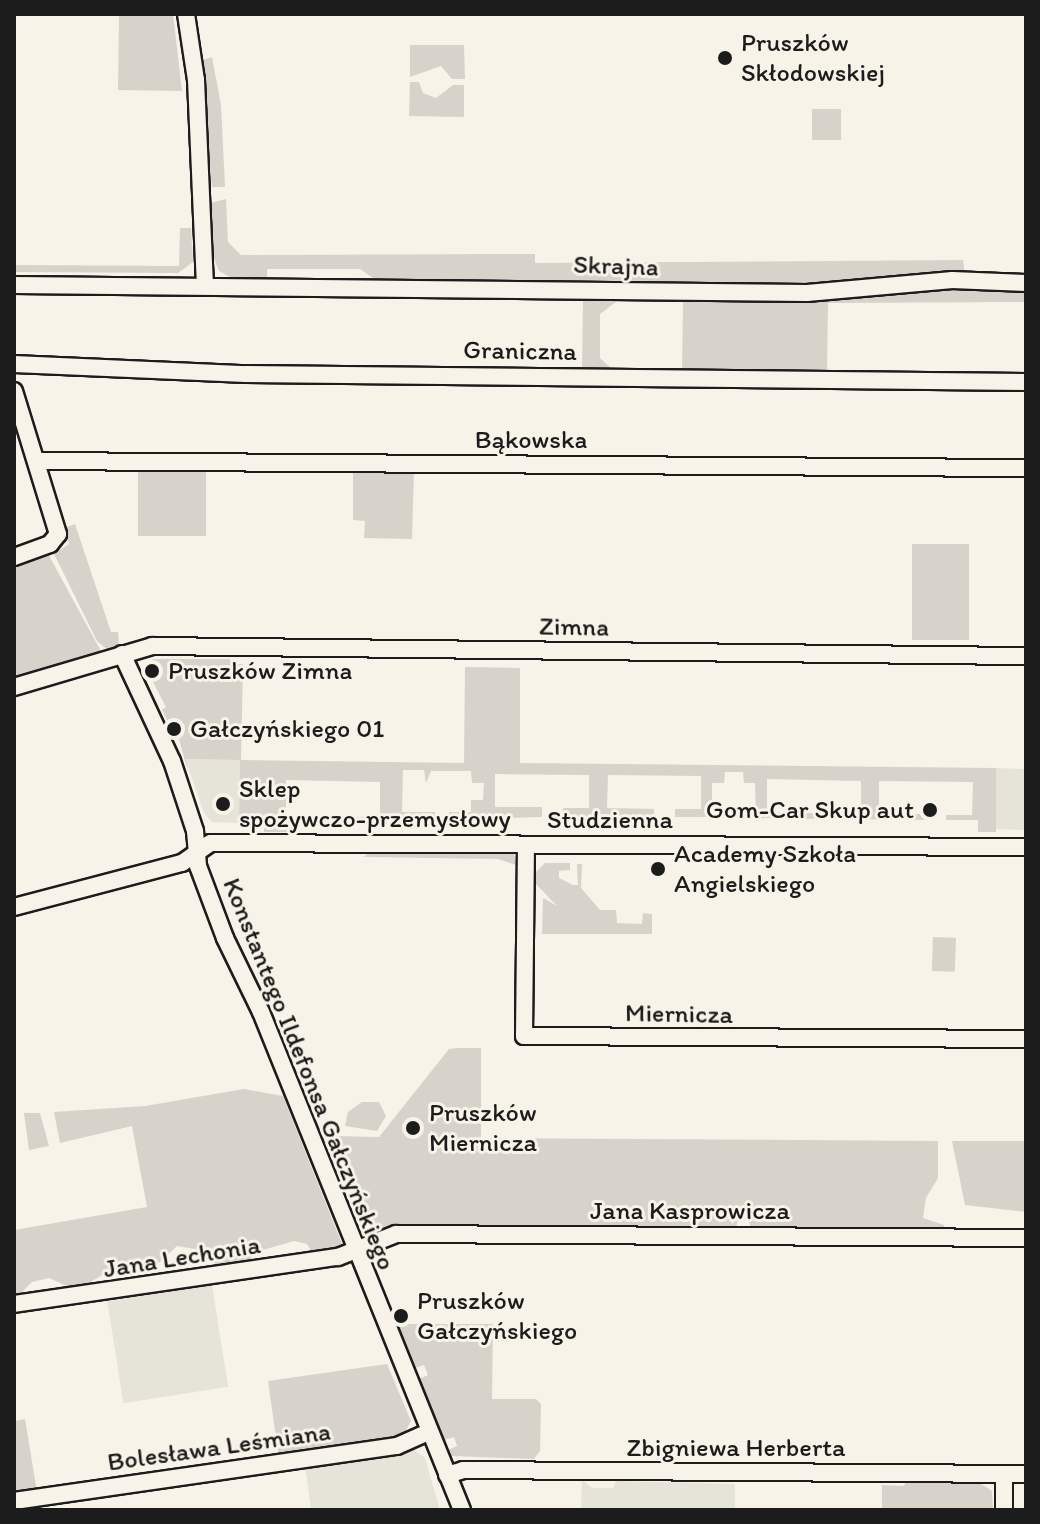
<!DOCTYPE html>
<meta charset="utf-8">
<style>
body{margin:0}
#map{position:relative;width:1040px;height:1524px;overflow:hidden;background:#f7f3e8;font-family:Itim,sans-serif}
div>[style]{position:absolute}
.built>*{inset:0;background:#e6e3d9;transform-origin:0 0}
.green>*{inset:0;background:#d7d3cb;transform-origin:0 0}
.roads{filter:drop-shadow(2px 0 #1c1c1c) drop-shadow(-2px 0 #1c1c1c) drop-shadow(0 2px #1c1c1c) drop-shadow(0 -2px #1c1c1c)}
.street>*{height:16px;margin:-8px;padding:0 8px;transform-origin:8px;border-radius:8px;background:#f7f3e8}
.dots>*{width:22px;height:22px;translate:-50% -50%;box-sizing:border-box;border:4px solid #f7f3e8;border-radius:50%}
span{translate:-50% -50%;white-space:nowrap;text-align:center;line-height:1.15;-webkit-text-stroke:6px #f7f3e8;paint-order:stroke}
.poi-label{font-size:26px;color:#1c1c1c}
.left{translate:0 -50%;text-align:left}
.right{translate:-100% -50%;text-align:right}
.street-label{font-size:26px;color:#1c1c1c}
.frame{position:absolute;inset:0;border:16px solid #1c1c1c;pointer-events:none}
</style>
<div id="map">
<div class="built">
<div style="clip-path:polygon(185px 759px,240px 760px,239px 823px,212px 822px,204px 813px)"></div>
<div style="left:996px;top:768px;width:30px;height:61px;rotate:2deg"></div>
<div style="left:212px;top:1285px;width:103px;height:106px;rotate:81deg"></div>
<div style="clip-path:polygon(413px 1449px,425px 1458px,440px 1510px,311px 1510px,305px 1465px)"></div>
<div style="clip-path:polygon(582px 1480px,592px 1488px,613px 1488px,616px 1481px,735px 1484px,735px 1510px,581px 1510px)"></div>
</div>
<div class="green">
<div style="clip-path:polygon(119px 14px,173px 14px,182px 91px,118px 90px)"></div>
<div style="clip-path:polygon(410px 45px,464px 45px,465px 79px,452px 79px,441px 66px,410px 77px)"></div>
<div style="clip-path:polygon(212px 57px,221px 105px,225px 187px,212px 187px,200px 61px)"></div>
<div style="clip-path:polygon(410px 82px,419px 82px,423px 93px,436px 98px,453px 85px,464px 85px,464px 117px,409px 116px)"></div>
<div style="left:812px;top:109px;width:29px;height:31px"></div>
<div style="clip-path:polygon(226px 199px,228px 242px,241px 255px,535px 254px,535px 263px,963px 260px,965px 274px,818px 289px,667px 289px,665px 281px,376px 280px,360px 269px,267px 269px,267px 277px,230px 277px,219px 271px,214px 259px,210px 203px)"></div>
<div style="clip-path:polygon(180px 228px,191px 228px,193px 262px,178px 273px,14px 272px,14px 265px,179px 266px)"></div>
<div style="clip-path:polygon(959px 286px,1026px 288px,1026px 302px,828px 303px,827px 371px,682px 370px,683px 302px,818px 302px,819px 296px)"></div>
<div style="clip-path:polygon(583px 296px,620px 299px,600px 314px,600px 358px,612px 369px,582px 369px)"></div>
<div style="left:138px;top:470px;width:68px;height:66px"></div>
<div style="clip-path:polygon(353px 472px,414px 472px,412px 539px,364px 538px,365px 521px,353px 520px)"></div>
<div style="clip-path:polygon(75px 524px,111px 632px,118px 632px,119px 647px,109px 651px,97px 641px,54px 554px,69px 544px,64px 528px)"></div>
<div style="left:912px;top:544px;width:57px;height:96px"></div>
<div style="clip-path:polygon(47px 552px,102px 653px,14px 680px,14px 564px)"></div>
<div style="clip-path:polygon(153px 659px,230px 659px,230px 664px,243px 664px,241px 760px,464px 763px,465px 667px,520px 668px,520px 763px,996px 768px,996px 832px,978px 832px,978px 820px,946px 820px,946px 815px,972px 815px,973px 782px,879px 781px,879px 814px,926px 814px,926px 820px,835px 819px,834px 813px,861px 813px,861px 781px,767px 779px,767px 812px,814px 813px,814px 819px,756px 818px,755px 783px,744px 783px,743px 772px,725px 772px,724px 783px,712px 783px,712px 817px,675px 817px,675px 809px,701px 809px,701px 776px,608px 775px,607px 808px,654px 809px,654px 817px,563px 817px,563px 808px,589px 808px,589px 775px,495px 774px,495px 807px,542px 807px,542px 817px,449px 820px,449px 812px,471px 812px,471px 800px,483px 800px,484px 783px,472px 783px,471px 771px,431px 771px,426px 783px,424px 770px,403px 770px,402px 812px,435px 812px,435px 820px,354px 818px,380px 814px,380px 782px,286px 780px,286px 813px,293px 817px,286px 832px,264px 832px,264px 823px,239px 823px,240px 760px,186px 759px,188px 771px,175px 725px,170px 726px,162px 710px,166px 707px,153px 682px,146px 680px,144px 666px)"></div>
<div style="clip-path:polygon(368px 853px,514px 854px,519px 866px,498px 859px,364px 857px)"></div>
<div style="clip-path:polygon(545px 863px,570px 863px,570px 870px,559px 871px,559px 878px,573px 885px,578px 885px,577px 864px,582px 864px,581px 888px,600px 910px,616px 910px,617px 923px,642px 924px,643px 913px,652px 914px,652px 934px,542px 934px,543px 898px,557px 906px,535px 883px,534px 874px)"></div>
<div style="left:933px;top:937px;width:23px;height:34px;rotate:2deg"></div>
<div style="clip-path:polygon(458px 1048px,481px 1048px,481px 1138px,938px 1141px,938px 1178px,926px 1198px,923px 1218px,944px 1225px,945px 1231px,751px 1229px,748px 1218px,738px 1218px,736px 1229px,401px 1227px,378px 1232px,371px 1229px,333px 1136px,379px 1137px,449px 1049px)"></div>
<div style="clip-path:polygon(244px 1089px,283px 1096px,344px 1249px,313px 1254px,307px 1244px,294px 1241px,256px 1252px,246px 1265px,221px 1269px,201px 1250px,177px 1246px,152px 1269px,108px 1272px,76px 1290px,49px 1278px,32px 1282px,14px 1300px,14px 1230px,147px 1207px,132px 1126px,60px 1143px,54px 1112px,145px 1106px)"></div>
<div style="clip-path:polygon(362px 1102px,379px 1102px,386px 1116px,377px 1131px,345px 1126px,348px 1112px)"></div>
<div style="clip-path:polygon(24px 1113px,40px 1113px,49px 1146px,29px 1150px)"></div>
<div style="clip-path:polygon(952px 1141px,1026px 1141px,1026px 1212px,965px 1205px)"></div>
<div style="clip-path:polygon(406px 1318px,409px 1324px,493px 1324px,492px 1399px,536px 1399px,541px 1404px,540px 1451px,534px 1459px,451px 1456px,448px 1450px,457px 1446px,454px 1437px,444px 1440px,419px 1379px,428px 1375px,424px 1365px,415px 1368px,396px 1322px)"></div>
<div style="clip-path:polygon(387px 1364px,411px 1421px,401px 1439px,279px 1458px,268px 1381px)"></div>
<div style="clip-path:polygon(25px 1419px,36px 1486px,35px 1492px,14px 1496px,14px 1421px)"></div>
<div style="clip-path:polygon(907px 1479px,975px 1480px,992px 1491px,993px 1510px,882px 1510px,882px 1485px,904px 1486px)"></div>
</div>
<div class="roads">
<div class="street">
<div style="left:186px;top:14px;width:67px;rotate:81.4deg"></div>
<div style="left:196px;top:80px;width:205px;rotate:87.5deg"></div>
<div style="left:14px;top:285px;width:793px;rotate:0.58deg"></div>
<div style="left:807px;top:293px;width:146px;rotate:-5.1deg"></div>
<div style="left:952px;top:280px;width:74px;rotate:2.3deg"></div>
<div style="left:14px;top:364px;width:232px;rotate:2.5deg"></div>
<div style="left:246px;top:374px;width:780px;rotate:0.59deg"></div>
<div style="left:14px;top:391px;width:150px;rotate:72.9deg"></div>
<div style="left:58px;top:534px;width:13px;rotate:129deg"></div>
<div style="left:50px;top:544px;width:38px;rotate:160deg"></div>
<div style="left:36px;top:461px;width:990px;rotate:0.41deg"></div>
<div style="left:122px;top:654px;width:118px;rotate:65deg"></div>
<div style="left:172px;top:761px;width:74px;rotate:71.8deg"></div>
<div style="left:195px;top:831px;width:35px;rotate:85deg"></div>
<div style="left:198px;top:866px;width:77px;rotate:69.4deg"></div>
<div style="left:225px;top:938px;width:82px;rotate:64.1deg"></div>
<div style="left:261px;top:1012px;width:537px;rotate:68.02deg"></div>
<div style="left:14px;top:687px;width:144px;rotate:-16.5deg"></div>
<div style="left:152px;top:646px;width:874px;rotate:0.66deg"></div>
<div style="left:526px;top:845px;width:191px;rotate:90.6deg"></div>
<div style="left:524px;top:1036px;width:502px;rotate:0.34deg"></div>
<div style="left:14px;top:907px;width:174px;rotate:-14.7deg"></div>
<div style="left:182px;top:863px;width:35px;rotate:-35deg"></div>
<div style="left:211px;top:843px;width:815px;rotate:0.28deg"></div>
<div style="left:14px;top:1304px;width:327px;rotate:-8.3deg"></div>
<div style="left:338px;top:1257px;width:62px;rotate:-21.6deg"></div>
<div style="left:396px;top:1234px;width:630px;rotate:0.36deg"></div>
<div style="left:1004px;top:1474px;width:36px;rotate:90deg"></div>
<div style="left:447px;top:1475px;width:17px;rotate:-17deg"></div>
<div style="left:463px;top:1470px;width:563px;rotate:0.41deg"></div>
<div style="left:14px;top:1501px;width:387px;rotate:-8.2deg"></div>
<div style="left:397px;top:1446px;width:35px;rotate:-24deg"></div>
</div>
</div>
<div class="dots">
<div style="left:725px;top:58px;background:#1c1c1c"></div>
<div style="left:152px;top:671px;background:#1c1c1c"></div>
<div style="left:174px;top:729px;background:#1c1c1c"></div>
<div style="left:223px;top:804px;background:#1c1c1c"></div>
<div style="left:930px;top:810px;background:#1c1c1c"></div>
<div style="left:658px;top:869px;background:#1c1c1c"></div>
<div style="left:413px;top:1128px;background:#1c1c1c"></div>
<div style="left:401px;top:1316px;background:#1c1c1c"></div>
</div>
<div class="poi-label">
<span class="left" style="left:741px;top:58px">Pruszków<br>Skłodowskiej</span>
<span class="left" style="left:168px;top:671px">Pruszków Zimna</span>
<span class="left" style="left:190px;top:729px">Gałczyńskiego 01</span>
<span class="left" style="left:239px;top:804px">Sklep<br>spożywczo-przemysłowy</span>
<span class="right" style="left:914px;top:810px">Gom-Car Skup aut</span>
<span class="left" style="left:674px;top:869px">Academy Szkoła<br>Angielskiego</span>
<span class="left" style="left:429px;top:1128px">Pruszków<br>Miernicza</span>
<span class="left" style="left:417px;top:1316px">Pruszków<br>Gałczyńskiego</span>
</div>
<div class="street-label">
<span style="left:616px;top:266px;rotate:2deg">Skrajna</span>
<span style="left:520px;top:351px;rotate:1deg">Graniczna</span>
<span style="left:531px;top:440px">Bąkowska</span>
<span style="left:574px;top:627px;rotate:1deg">Zimna</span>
<span style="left:610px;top:820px">Studzienna</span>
<span style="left:679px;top:1014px;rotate:1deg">Miernicza</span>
<span style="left:309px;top:1074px;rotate:68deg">Konstantego Ildefonsa Gałczyńskiego</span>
<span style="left:690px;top:1211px">Jana Kasprowicza</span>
<span style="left:182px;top:1257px;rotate:-9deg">Jana Lechonia</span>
<span style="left:219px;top:1447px;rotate:-8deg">Bolesława Leśmiana</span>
<span style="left:736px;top:1448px">Zbigniewa Herberta</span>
</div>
<div class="frame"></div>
</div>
